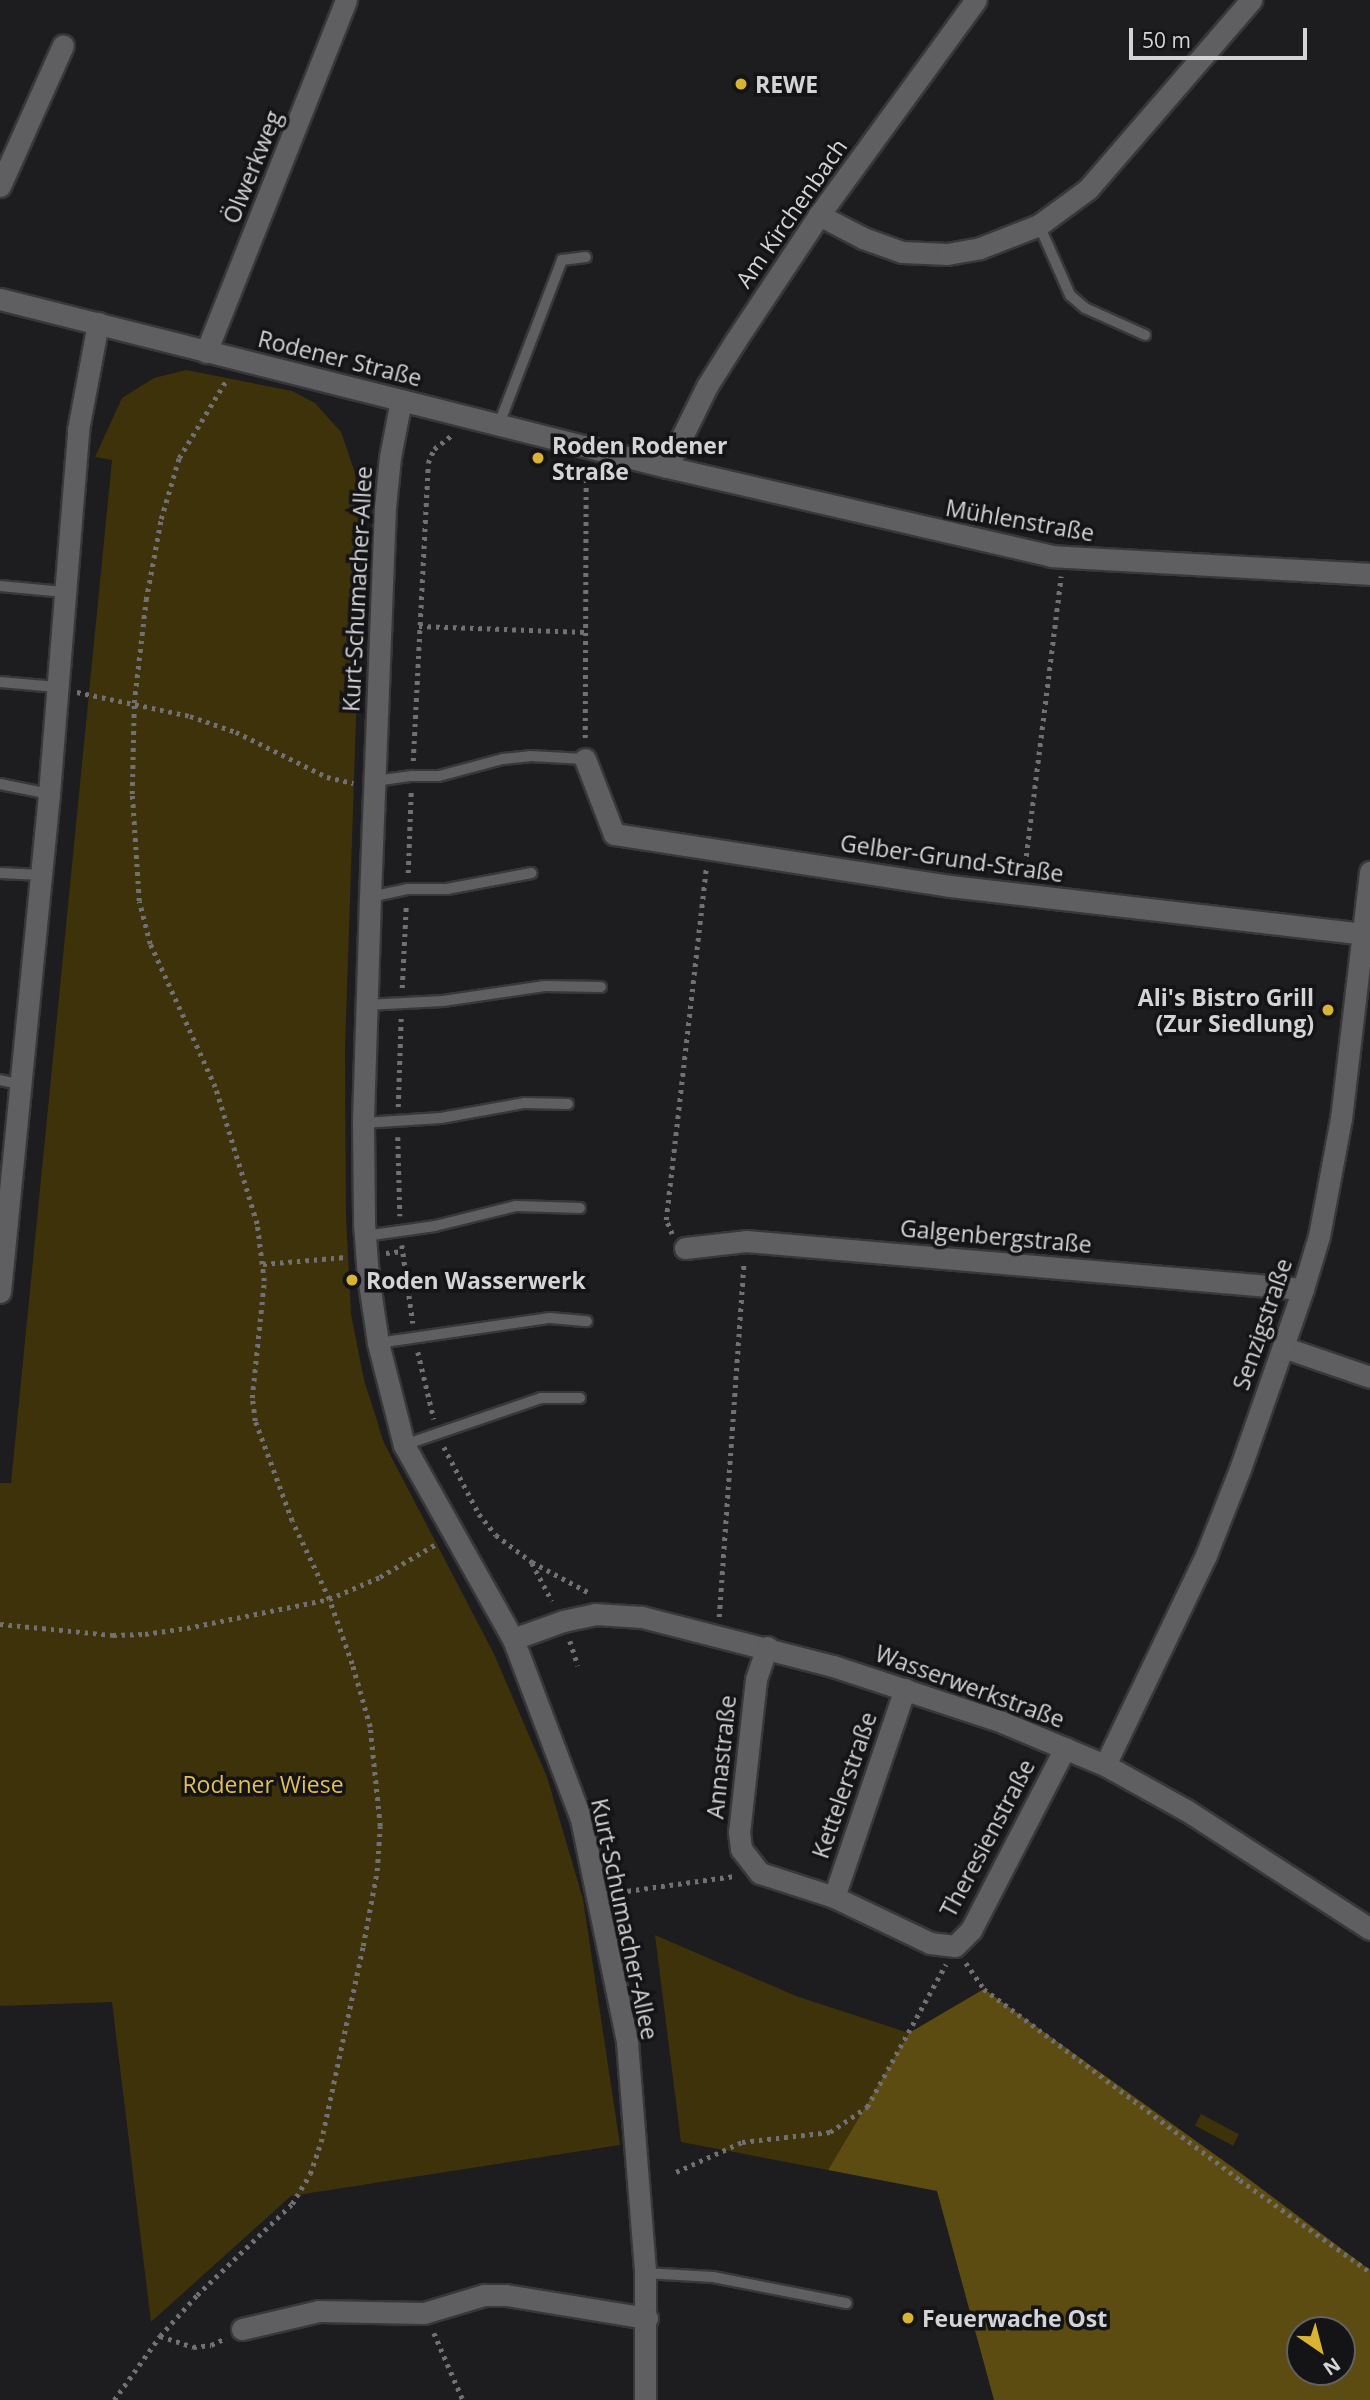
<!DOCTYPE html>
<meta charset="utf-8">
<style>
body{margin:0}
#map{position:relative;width:1370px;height:2400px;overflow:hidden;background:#1d1c1e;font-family:"Open Sans",sans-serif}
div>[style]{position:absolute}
.green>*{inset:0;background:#3e320a;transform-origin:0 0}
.forest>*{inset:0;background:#5d4c11}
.path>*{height:4.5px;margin-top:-2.25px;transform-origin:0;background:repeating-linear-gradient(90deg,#717072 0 3.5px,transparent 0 8.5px)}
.roads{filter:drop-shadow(2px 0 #383739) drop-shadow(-2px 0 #383739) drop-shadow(0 2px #383739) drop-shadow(0 -2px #383739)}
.service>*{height:10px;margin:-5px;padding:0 5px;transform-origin:5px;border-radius:5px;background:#5f5e61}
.minor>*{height:21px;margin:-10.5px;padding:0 10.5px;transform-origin:10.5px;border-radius:10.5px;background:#5f5e61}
.dots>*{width:19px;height:19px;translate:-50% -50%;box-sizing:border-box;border:4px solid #141315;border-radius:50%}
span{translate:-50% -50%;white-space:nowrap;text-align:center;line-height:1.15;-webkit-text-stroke:7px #141315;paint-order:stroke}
.poi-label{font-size:23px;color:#d4d3d5;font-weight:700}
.left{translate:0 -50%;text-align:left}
.right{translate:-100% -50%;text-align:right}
.street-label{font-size:23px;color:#d4d3d5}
.park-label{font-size:23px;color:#e0bf59}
.north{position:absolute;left:1286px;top:2316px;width:70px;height:70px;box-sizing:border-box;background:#141315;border:2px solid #616062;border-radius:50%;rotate:145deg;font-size:19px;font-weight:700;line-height:28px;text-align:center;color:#d4d3d5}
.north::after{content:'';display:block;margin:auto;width:24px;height:32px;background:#d9b334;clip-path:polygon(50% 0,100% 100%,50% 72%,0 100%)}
.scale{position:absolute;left:1129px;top:28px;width:178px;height:32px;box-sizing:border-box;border:4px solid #d4d3d5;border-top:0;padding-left:9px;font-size:21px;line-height:24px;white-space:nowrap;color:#d4d3d5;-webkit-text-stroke:5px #141315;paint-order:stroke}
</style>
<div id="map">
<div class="green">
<div style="clip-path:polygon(186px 370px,292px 391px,315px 403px,341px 432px,355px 473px,361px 542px,360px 601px,345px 1049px,346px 1216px,351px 1314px,364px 1380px,384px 1443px,494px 1654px,547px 1777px,583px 1899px,620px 2145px,291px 2196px,151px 2322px,112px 2002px,0 2006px,0 1483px,11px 1483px,112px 460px,95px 457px,122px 398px,154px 378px)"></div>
<div style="clip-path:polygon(655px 1935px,796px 1996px,909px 2033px,828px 2170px,681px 2142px)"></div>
<div style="left:1201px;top:2114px;width:43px;height:13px;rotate:28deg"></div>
</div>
<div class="forest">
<div style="clip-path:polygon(evenodd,984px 1989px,1242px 2174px,1370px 2270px,1370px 2400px,994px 2400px,937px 2191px,828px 2170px,909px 2033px,984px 1989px,1300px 2330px,1342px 2330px,1342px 2372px,1300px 2372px,1300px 2330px)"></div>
</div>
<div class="path">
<div style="left:419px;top:626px;width:167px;rotate:2.1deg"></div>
<div style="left:77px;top:692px;width:116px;rotate:12deg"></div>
<div style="left:190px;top:716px;width:49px;rotate:19.2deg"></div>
<div style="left:236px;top:732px;width:102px;rotate:26.3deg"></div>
<div style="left:327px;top:777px;width:27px;rotate:13deg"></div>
<div style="left:585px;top:738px;width:271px;rotate:-89.8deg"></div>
<div style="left:413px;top:761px;width:298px;rotate:-87.1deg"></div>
<div style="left:428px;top:463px;width:15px;rotate:-67deg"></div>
<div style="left:434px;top:449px;width:24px;rotate:-38deg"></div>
<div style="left:408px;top:873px;width:82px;rotate:-87.9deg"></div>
<div style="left:1024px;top:873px;width:299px;rotate:-82.9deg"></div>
<div style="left:402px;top:988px;width:82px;rotate:-87.2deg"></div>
<div style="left:398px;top:1107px;width:89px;rotate:-88.1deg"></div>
<div style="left:398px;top:1137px;width:79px;rotate:88.5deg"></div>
<div style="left:672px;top:1234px;width:15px;rotate:-113deg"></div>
<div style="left:666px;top:1220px;width:353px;rotate:-83.5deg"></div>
<div style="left:402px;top:1245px;width:79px;rotate:82deg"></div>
<div style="left:386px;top:1253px;width:17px;rotate:-7deg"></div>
<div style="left:263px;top:1264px;width:83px;rotate:-4.8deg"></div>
<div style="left:418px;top:1352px;width:69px;rotate:76.6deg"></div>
<div style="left:444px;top:1447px;width:76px;rotate:62.4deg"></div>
<div style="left:479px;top:1514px;width:27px;rotate:51deg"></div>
<div style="left:496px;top:1535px;width:45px;rotate:36.9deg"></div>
<div style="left:532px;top:1562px;width:64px;rotate:28.2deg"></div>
<div style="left:532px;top:1563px;width:43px;rotate:62.2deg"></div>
<div style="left:719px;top:1617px;width:355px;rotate:-86deg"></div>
<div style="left:0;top:1624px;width:114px;rotate:5.6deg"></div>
<div style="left:113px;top:1635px;width:32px;rotate:-2deg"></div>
<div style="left:145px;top:1634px;width:42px;rotate:-8.1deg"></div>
<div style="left:187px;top:1628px;width:145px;rotate:-11.5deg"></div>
<div style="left:329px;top:1599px;width:56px;rotate:-23.3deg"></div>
<div style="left:380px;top:1577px;width:65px;rotate:-30.5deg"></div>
<div style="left:570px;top:1641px;width:26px;rotate:72deg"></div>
<div style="left:619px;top:1892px;width:117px;rotate:-7.9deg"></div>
<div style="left:966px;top:1963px;width:32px;rotate:55deg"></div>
<div style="left:984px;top:1989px;width:319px;rotate:36.7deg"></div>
<div style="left:1240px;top:2180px;width:159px;rotate:35.3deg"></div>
<div style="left:676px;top:2172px;width:72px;rotate:-24.4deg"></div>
<div style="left:742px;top:2142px;width:89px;rotate:-6.5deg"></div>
<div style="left:830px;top:2132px;width:45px;rotate:-34deg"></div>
<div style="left:867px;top:2107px;width:163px;rotate:-61.1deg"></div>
<div style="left:434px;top:2333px;width:73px;rotate:66.6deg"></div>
<div style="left:160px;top:2336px;width:55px;rotate:-47.9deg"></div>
<div style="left:197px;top:2295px;width:132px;rotate:-43.8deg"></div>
<div style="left:292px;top:2204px;width:35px;rotate:-59deg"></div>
<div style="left:310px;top:2174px;width:34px;rotate:-71deg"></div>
<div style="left:321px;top:2142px;width:200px;rotate:-77.9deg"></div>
<div style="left:363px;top:1946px;width:76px;rotate:-79.4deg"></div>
<div style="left:377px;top:1871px;width:45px;rotate:-86.2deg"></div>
<div style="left:380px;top:1826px;width:100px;rotate:-95.8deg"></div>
<div style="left:370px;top:1727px;width:66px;rotate:-105.9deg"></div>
<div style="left:352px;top:1664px;width:69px;rotate:-109.5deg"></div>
<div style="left:329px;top:1599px;width:86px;rotate:-115.4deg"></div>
<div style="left:292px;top:1521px;width:107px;rotate:-110.3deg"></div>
<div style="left:255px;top:1421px;width:23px;rotate:-97deg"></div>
<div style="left:252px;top:1398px;width:118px;rotate:-84.1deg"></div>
<div style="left:264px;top:1281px;width:57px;rotate:-97deg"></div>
<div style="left:257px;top:1224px;width:143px;rotate:-107deg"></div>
<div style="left:215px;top:1087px;width:157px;rotate:-114.4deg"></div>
<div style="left:150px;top:944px;width:44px;rotate:-104.3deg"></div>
<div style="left:139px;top:901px;width:107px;rotate:-93.7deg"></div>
<div style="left:132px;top:794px;width:91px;rotate:-88.7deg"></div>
<div style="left:134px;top:703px;width:104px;rotate:-83.4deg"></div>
<div style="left:146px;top:600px;width:82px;rotate:-79.5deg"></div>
<div style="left:161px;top:519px;width:64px;rotate:-73.6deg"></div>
<div style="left:179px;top:458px;width:92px;rotate:-58.7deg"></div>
<div style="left:114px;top:2400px;width:79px;rotate:-54.3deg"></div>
<div style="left:160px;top:2336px;width:35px;rotate:18deg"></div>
<div style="left:193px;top:2347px;width:18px;rotate:-6deg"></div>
<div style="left:211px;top:2345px;width:17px;rotate:-25deg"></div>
</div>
<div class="roads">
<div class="service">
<div style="left:1039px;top:225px;width:77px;rotate:66.1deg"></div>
<div style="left:1070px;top:295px;width:20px;rotate:41deg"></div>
<div style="left:1085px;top:308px;width:66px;rotate:24.2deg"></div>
<div style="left:499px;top:424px;width:176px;rotate:-69deg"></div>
<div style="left:562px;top:260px;width:24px;rotate:-7deg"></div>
<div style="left:0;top:586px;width:64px;rotate:5.4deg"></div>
<div style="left:0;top:682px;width:57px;rotate:5deg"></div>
<div style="left:375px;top:781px;width:37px;rotate:-8deg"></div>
<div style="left:412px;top:776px;width:27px"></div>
<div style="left:439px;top:776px;width:66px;rotate:-14.9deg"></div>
<div style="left:503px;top:759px;width:27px;rotate:-6deg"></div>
<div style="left:530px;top:756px;width:55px;rotate:3.1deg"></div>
<div style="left:0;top:784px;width:50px;rotate:11.5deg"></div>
<div style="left:0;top:873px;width:41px;rotate:2.8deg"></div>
<div style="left:370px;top:897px;width:38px;rotate:-12deg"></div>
<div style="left:407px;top:889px;width:40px"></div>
<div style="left:447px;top:889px;width:86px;rotate:-10.7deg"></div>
<div style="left:366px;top:1005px;width:77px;rotate:-3deg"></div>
<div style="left:443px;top:1001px;width:103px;rotate:-8.4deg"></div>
<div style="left:545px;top:986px;width:56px;rotate:1deg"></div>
<div style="left:0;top:1080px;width:22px;rotate:13deg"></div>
<div style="left:363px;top:1123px;width:78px;rotate:-3.7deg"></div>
<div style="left:441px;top:1118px;width:84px;rotate:-10.2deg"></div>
<div style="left:524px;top:1103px;width:44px;rotate:1.3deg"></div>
<div style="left:365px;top:1236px;width:71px;rotate:-8.1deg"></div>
<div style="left:435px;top:1226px;width:83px;rotate:-13.9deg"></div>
<div style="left:516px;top:1206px;width:64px;rotate:1.8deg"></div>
<div style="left:378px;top:1343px;width:174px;rotate:-8.3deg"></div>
<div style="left:550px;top:1318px;width:37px;rotate:5deg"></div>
<div style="left:404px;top:1445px;width:145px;rotate:-18.9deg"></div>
<div style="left:541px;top:1398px;width:39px"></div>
<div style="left:645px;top:2273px;width:68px;rotate:3.4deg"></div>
<div style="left:713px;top:2277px;width:136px;rotate:11.1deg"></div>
</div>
<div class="minor">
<div style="left:0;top:186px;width:154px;rotate:-65.9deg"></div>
<div style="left:819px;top:215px;width:50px;rotate:27.6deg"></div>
<div style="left:863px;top:238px;width:41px;rotate:19.7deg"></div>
<div style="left:902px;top:252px;width:45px;rotate:2.5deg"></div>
<div style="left:947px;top:254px;width:34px;rotate:-10deg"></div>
<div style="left:980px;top:248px;width:63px;rotate:-21.3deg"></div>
<div style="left:1039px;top:225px;width:61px;rotate:-36.3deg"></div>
<div style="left:1088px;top:189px;width:250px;rotate:-49.2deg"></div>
<div style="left:0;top:299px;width:688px;rotate:14.14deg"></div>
<div style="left:667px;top:467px;width:394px;rotate:13deg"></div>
<div style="left:1051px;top:556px;width:320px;rotate:3.2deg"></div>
<div style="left:206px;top:352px;width:379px;rotate:-68.3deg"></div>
<div style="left:401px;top:400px;width:58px;rotate:100.9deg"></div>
<div style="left:390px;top:457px;width:50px;rotate:95.7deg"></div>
<div style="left:385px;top:507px;width:390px;rotate:92.2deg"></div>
<div style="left:370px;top:897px;width:226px;rotate:91.8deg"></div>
<div style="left:363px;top:1123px;width:100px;rotate:89.4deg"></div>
<div style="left:364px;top:1223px;width:53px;rotate:85.7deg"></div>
<div style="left:368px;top:1276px;width:68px;rotate:81.5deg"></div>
<div style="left:378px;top:1343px;width:105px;rotate:75.7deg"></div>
<div style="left:404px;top:1445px;width:223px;rotate:60.7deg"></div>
<div style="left:513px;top:1639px;width:192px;rotate:69.3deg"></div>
<div style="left:581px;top:1819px;width:228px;rotate:78.3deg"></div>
<div style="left:627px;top:2042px;width:232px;rotate:85.5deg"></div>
<div style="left:645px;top:2273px;width:127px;rotate:90deg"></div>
<div style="left:667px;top:467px;width:90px;rotate:-63.7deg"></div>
<div style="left:707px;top:386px;width:54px;rotate:-57.8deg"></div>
<div style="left:736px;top:340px;width:150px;rotate:-56.4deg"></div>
<div style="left:819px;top:215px;width:266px;rotate:-53.9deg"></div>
<div style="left:585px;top:759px;width:80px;rotate:68.9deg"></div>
<div style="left:614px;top:834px;width:340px;rotate:8.8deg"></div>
<div style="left:950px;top:886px;width:417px;rotate:6.6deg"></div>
<div style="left:685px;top:1248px;width:61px;rotate:-6.5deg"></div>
<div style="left:746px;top:1241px;width:559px;rotate:4.93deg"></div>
<div style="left:0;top:1292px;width:500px;rotate:-84.38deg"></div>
<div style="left:49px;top:794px;width:365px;rotate:-85.4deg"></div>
<div style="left:78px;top:430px;width:109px;rotate:-79.4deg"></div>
<div style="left:1283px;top:1347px;width:92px;rotate:19deg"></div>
<div style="left:513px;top:1639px;width:53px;rotate:-19.8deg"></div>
<div style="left:563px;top:1621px;width:33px;rotate:-12deg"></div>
<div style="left:595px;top:1614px;width:47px;rotate:3.7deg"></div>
<div style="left:642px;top:1617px;width:197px;rotate:14.4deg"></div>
<div style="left:833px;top:1666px;width:178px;rotate:18.3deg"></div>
<div style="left:1002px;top:1722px;width:112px;rotate:22.7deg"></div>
<div style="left:1105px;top:1765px;width:93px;rotate:29.1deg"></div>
<div style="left:1186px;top:1810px;width:219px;rotate:32.9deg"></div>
<div style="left:767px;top:1647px;width:34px;rotate:109deg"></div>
<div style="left:756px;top:1679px;width:154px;rotate:96.3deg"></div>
<div style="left:739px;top:1832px;width:17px;rotate:83deg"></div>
<div style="left:741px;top:1849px;width:31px;rotate:52deg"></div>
<div style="left:760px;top:1873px;width:78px;rotate:18deg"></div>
<div style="left:834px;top:1897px;width:106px;rotate:25.6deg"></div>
<div style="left:930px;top:1943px;width:25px;rotate:7deg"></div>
<div style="left:955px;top:1946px;width:23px;rotate:-45deg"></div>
<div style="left:971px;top:1930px;width:205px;rotate:-62.7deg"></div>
<div style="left:1105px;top:1765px;width:233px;rotate:-64.3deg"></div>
<div style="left:1206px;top:1555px;width:92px;rotate:-68.4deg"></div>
<div style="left:1240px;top:1469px;width:191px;rotate:-70.7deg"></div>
<div style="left:1303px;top:1289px;width:55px;rotate:-73.2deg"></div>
<div style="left:1319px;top:1236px;width:119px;rotate:-79.4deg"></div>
<div style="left:1341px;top:1119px;width:249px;rotate:-83.3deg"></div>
<div style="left:834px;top:1897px;width:220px;rotate:-71.2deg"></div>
<div style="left:242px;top:2329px;width:79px;rotate:-13.2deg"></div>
<div style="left:319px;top:2311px;width:105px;rotate:1.1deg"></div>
<div style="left:424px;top:2313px;width:63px;rotate:-16.7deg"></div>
<div style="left:484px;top:2295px;width:22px"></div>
<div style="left:506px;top:2295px;width:143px;rotate:9.3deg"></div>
</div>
</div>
<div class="dots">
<div style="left:741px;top:84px;background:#d9b334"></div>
<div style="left:538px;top:458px;background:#d9b334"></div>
<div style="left:1328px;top:1010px;background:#d9b334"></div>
<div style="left:352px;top:1280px;background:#d9b334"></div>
<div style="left:908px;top:2318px;background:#d9b334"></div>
</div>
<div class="poi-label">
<span class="left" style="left:755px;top:84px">REWE</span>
<span class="left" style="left:552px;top:458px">Roden Rodener<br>Straße</span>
<span class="right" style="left:1314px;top:1010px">Ali's Bistro Grill<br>(Zur Siedlung)</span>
<span class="left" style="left:366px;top:1280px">Roden Wasserwerk</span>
<span class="left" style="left:922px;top:2318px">Feuerwache Ost</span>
</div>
<div class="street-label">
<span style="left:252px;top:167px;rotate:-68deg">Ölwerkweg</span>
<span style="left:791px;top:213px;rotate:-55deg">Am Kirchenbach</span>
<span style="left:340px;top:358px;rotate:14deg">Rodener Straße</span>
<span style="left:1020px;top:520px;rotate:10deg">Mühlenstraße</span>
<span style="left:357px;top:589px;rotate:-87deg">Kurt-Schumacher-Allee</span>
<span style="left:952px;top:858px;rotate:8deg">Gelber-Grund-Straße</span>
<span style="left:996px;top:1236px;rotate:5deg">Galgenbergstraße</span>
<span style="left:1262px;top:1324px;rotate:-71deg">Senzigstraße</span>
<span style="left:970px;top:1686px;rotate:20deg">Wasserwerkstraße</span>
<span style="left:721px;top:1757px;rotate:-84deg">Annastraße</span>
<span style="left:844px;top:1785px;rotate:-71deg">Kettelerstraße</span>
<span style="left:987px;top:1838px;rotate:-62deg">Theresienstraße</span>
<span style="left:625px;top:1919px;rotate:78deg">Kurt-Schumacher-Allee</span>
</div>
<div class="park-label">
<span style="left:263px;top:1784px">Rodener Wiese</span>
</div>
<div class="north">N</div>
<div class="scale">50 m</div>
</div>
